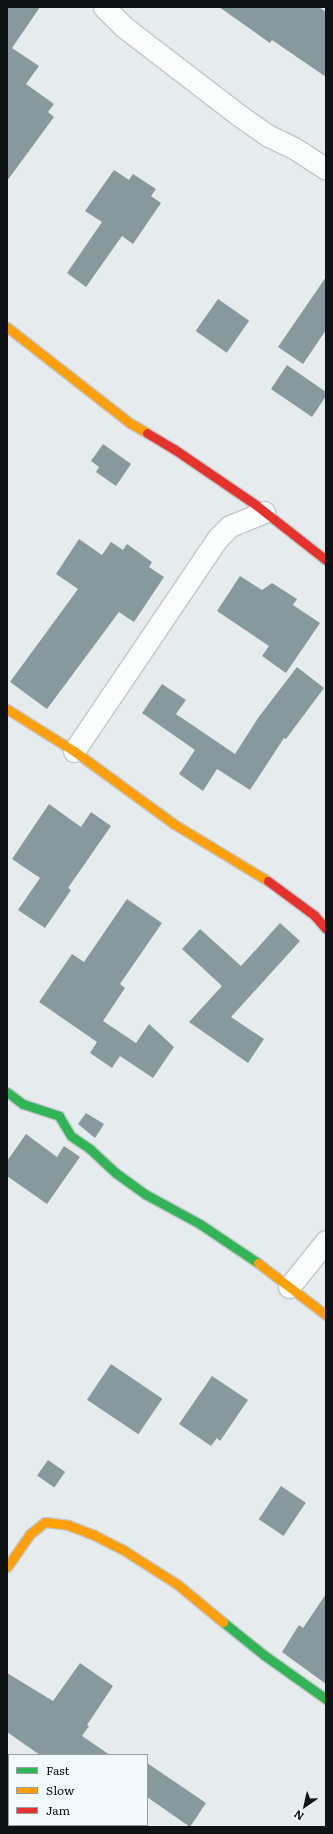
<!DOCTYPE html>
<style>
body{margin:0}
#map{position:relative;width:333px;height:1834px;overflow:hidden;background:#e6ecee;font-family:Literata,serif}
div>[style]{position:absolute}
.building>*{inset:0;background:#88999d;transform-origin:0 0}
.roads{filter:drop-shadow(1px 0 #c3c7c9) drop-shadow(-1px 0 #c3c7c9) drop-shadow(0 1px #c3c7c9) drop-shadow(0 -1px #c3c7c9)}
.street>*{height:21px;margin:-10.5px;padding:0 10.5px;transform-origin:10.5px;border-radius:10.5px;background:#fbfcfc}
.fast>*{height:9px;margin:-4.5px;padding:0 4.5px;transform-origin:4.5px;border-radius:4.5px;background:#30b455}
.slow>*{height:9px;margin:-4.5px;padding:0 4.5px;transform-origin:4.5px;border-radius:4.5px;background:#ff9f0a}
.jam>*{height:9px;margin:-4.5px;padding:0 4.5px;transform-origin:4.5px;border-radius:4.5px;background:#e5322d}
span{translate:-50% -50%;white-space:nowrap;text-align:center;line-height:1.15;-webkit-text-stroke:4px #f2fafe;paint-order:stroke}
.frame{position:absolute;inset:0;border:8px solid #0f1214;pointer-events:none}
.legend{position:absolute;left:8px;top:1754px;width:140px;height:72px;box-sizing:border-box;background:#f2fafe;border:1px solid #979da0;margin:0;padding:5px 7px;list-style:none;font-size:12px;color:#0f1214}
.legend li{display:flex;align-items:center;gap:8px;height:20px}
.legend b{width:20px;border:1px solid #979da0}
.north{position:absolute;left:285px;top:1786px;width:40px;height:40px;-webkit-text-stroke:3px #f2fafe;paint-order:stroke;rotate:214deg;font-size:11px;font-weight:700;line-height:16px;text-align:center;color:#0f1214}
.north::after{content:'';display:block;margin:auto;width:14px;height:18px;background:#0f1214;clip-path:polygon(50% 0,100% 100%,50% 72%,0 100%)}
</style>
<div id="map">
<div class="building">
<div style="clip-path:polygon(7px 7px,40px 7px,12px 48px,39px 66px,26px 84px,54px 104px,48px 112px,54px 117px,7px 181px)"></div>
<div style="clip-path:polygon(219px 7px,319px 7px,326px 12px,326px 77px,272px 40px,270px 43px)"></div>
<div style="clip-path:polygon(114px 170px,129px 180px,133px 174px,156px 189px,151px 196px,161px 203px,133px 244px,122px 236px,86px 287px,67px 273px,102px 222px,85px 211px)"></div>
<div style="clip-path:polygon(326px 277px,326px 330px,303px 364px,278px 347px)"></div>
<div style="left:218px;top:299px;width:38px;height:39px;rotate:35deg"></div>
<div style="clip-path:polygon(287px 365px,326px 392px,326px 396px,312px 417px,271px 389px)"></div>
<div style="clip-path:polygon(103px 444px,131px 464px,116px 486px,96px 472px,99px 467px,91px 461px)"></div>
<div style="clip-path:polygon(79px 539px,102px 555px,111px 542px,123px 550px,127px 544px,152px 562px,149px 567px,164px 577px,134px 622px,119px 612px,47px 709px,10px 682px,78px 589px,56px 574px)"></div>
<div style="clip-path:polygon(240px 576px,262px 590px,272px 583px,297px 599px,293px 605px,320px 623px,286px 673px,262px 656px,269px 646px,217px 611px)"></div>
<div style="clip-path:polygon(297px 667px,324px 688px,286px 739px,284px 738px,250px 790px,217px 769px,203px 791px,179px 774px,195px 750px,142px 713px,162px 684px,186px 700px,176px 714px,235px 754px,258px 718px)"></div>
<div style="clip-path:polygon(49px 804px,81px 827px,91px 812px,111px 826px,68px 888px,71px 890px,45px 928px,18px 910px,40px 878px,12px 859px)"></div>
<div style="clip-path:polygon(127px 899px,162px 923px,120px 984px,125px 988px,103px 1021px,136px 1043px,149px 1024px,174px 1047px,153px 1078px,120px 1056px,112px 1068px,90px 1053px,97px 1042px,39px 1002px,72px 954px,84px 962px)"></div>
<div style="clip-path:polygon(280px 923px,300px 941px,231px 1017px,264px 1039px,248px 1063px,189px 1022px,222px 986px,182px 949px,200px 929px,241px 966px)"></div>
<div style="clip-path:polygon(86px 1113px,104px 1124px,95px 1138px,78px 1124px)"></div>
<div style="clip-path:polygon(26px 1134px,57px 1157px,64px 1146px,80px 1157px,47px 1204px,7px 1176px,7px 1161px)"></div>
<div style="left:111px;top:1364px;width:62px;height:43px;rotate:34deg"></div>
<div style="clip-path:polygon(212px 1376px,248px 1400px,220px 1441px,217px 1438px,211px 1446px,179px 1424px)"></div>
<div style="left:48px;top:1460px;width:21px;height:19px;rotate:35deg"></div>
<div style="left:281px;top:1486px;width:30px;height:40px;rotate:34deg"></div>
<div style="clip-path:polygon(326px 1594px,326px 1684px,282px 1652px,299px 1625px,303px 1628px)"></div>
<div style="clip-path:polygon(80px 1663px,113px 1686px,87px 1725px,89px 1726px,82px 1736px,110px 1755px,40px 1755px,7px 1732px,7px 1673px,53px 1701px)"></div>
<div style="clip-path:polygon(147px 1763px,206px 1803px,190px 1827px,147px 1797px)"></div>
</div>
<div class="roads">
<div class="street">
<div style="left:104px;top:7px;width:28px;rotate:45deg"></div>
<div style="left:124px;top:27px;width:146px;rotate:37.5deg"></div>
<div style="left:240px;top:116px;width:35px;rotate:35deg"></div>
<div style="left:269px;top:136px;width:28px;rotate:26deg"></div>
<div style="left:294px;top:148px;width:38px;rotate:33deg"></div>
<div style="left:74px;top:751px;width:256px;rotate:-56deg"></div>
<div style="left:217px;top:539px;width:18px;rotate:-45deg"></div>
<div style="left:230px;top:526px;width:37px;rotate:-22deg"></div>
<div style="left:289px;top:1287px;width:59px;rotate:-51.2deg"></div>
</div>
<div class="fast">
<div style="left:7px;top:1092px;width:20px;rotate:37deg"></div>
<div style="left:23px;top:1104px;width:38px;rotate:18deg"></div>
<div style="left:59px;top:1116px;width:23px;rotate:59deg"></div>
<div style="left:71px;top:1136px;width:23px;rotate:34deg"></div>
<div style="left:90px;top:1149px;width:35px;rotate:43deg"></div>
<div style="left:116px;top:1173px;width:36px;rotate:36deg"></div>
<div style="left:145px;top:1194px;width:63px;rotate:28.6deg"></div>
<div style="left:200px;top:1224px;width:70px;rotate:33.9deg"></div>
<div style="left:223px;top:1622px;width:53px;rotate:38.8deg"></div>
<div style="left:264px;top:1655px;width:76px;rotate:35.4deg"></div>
</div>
<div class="slow">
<div style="left:7px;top:327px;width:156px;rotate:38deg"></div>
<div style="left:130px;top:423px;width:20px;rotate:30deg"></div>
<div style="left:7px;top:709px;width:79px;rotate:32.1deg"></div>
<div style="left:74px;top:751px;width:124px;rotate:36.1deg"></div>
<div style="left:174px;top:824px;width:110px;rotate:31.2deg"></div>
<div style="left:258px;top:1263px;width:86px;rotate:37.4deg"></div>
<div style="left:7px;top:1567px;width:40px;rotate:-55.1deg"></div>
<div style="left:30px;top:1534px;width:19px;rotate:-39deg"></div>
<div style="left:45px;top:1522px;width:23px;rotate:7deg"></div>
<div style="left:68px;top:1525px;width:28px;rotate:21deg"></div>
<div style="left:94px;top:1535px;width:31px;rotate:27deg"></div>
<div style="left:122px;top:1549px;width:65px;rotate:32.5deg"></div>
<div style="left:177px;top:1584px;width:60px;rotate:39.6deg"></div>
</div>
<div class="jam">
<div style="left:147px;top:433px;width:31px;rotate:31deg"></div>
<div style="left:174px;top:449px;width:99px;rotate:34.3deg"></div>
<div style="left:256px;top:505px;width:89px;rotate:38.2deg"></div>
<div style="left:268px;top:881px;width:57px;rotate:36.5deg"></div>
<div style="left:314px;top:915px;width:18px;rotate:49deg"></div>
</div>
</div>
<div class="frame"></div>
<ul class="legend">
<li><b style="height:5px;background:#30b455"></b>Fast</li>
<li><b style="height:5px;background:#ff9f0a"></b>Slow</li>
<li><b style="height:5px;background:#e5322d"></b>Jam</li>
</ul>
<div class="north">N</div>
</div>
